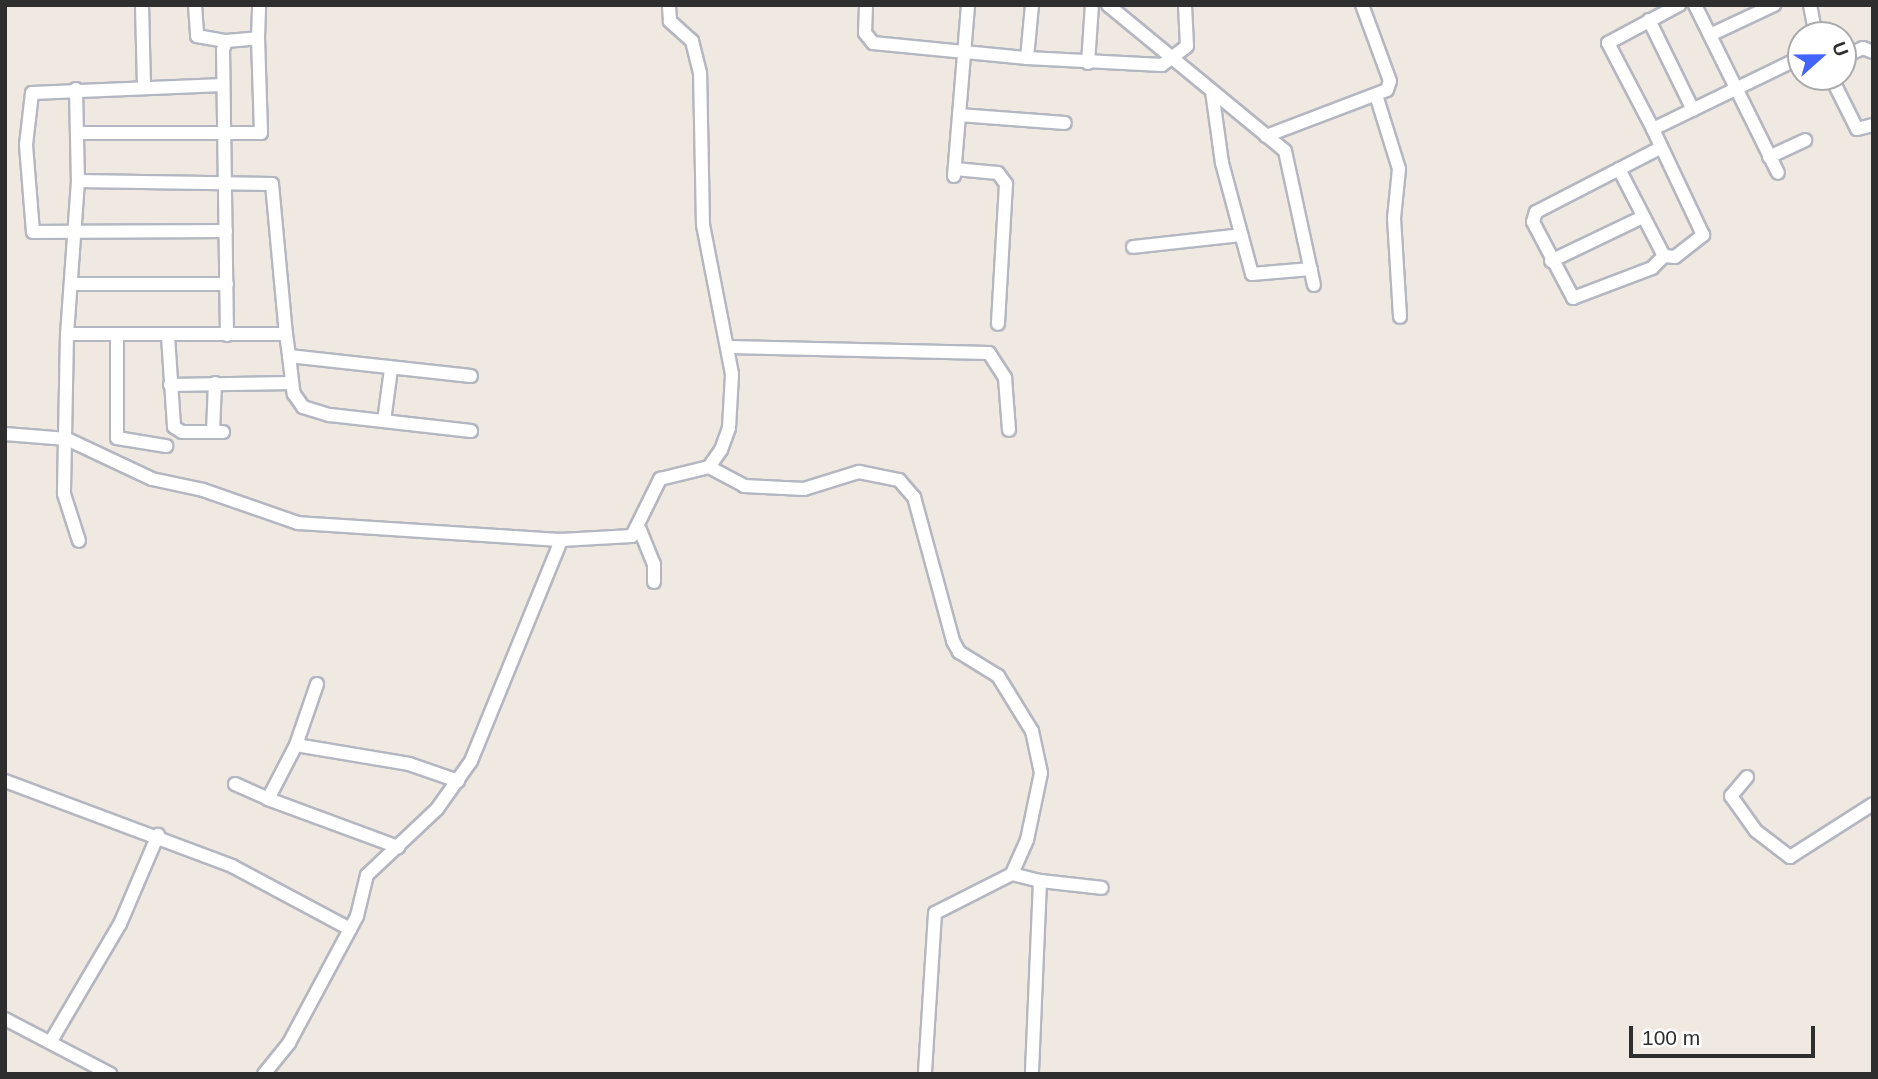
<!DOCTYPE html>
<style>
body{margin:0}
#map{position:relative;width:1878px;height:1079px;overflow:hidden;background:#efe9e1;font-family:Helvetica,sans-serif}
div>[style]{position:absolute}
.roads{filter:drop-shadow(2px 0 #b4b7c1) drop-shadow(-2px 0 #b4b7c1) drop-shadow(0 2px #b4b7c1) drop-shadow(0 -2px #b4b7c1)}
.minor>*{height:12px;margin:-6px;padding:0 6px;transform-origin:6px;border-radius:6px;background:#fff}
span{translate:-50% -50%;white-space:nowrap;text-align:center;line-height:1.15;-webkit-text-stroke:5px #fff;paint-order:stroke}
.frame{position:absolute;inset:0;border:7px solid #2e2e2e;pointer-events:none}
.north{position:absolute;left:1787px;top:21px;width:70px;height:70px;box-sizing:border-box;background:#fff;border:2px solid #ababab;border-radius:50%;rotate:69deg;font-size:19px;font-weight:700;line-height:28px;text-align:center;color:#2e2e2e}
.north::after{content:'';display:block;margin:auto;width:24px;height:32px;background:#4264fb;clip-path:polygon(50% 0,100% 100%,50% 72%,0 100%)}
.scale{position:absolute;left:1629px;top:1026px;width:186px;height:32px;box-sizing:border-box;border:4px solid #2e2e2e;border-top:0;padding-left:9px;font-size:21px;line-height:24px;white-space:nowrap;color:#2e2e2e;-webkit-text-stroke:5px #fff;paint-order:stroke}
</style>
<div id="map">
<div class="roads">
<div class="minor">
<div style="left:142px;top:5px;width:80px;rotate:88.6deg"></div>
<div style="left:195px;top:5px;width:31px;rotate:86deg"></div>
<div style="left:197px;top:36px;width:29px;rotate:10deg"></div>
<div style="left:866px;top:5px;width:28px;rotate:92deg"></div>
<div style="left:865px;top:33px;width:13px;rotate:51deg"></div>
<div style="left:873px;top:43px;width:155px;rotate:5.6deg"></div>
<div style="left:1027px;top:58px;width:53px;rotate:-84.6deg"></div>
<div style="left:1108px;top:5px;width:229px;rotate:39.5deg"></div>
<div style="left:1285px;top:151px;width:137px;rotate:77.8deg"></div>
<div style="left:1695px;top:5px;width:187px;rotate:63.7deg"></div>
<div style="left:1810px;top:5px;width:31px;rotate:79deg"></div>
<div style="left:1649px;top:20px;width:100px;rotate:63.9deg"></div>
<div style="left:1710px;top:35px;width:71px;rotate:-25.1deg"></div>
<div style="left:1843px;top:57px;width:22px;rotate:-24deg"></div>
<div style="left:1863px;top:48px;width:11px;rotate:22deg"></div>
<div style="left:1027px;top:58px;width:135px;rotate:3deg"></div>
<div style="left:1162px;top:65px;width:31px;rotate:-37deg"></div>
<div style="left:1187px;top:46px;width:41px;rotate:-92.8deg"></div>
<div style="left:1088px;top:63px;width:58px;rotate:-86.1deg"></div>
<div style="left:1831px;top:77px;width:58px;rotate:63.4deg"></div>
<div style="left:1857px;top:129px;width:16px;rotate:-14deg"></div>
<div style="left:223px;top:85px;width:191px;rotate:177.6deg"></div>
<div style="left:32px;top:93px;width:52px;rotate:96.6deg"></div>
<div style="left:26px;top:145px;width:87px;rotate:85.4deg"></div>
<div style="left:33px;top:232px;width:193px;rotate:-0.3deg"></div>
<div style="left:76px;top:89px;width:92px;rotate:88.8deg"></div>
<div style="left:78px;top:181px;width:153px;rotate:94.1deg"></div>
<div style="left:67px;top:334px;width:219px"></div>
<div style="left:286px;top:334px;width:22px;rotate:82deg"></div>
<div style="left:289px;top:356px;width:183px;rotate:6.3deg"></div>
<div style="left:1212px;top:91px;width:73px;rotate:82.1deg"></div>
<div style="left:1222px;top:163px;width:115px;rotate:74.9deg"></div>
<div style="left:1252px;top:274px;width:59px;rotate:-4.8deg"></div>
<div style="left:1376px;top:95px;width:77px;rotate:72.7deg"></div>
<div style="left:1399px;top:169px;width:49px;rotate:95.8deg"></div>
<div style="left:1394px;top:218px;width:99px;rotate:86.5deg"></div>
<div style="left:959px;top:115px;width:106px;rotate:4.3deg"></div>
<div style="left:1653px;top:129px;width:97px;rotate:-117.6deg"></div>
<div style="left:1608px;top:43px;width:81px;rotate:-28.2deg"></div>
<div style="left:77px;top:133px;width:184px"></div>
<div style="left:261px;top:133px;width:95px;rotate:-91.8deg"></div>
<div style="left:1266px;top:136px;width:129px;rotate:-20.8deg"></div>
<div style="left:1387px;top:90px;width:9px;rotate:-72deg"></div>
<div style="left:1390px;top:81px;width:81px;rotate:-110.2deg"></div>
<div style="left:1660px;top:148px;width:140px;rotate:152.7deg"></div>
<div style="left:1536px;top:212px;width:10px;rotate:107deg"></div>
<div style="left:1533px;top:222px;width:86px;rotate:62.2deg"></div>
<div style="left:1573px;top:298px;width:85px;rotate:-20.8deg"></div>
<div style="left:1652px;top:268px;width:17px;rotate:-45deg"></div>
<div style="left:1769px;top:157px;width:40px;rotate:-25deg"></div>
<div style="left:955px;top:169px;width:43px;rotate:5.3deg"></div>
<div style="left:998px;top:173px;width:14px;rotate:54deg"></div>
<div style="left:1006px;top:184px;width:140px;rotate:93.3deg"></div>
<div style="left:1619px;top:169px;width:98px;rotate:62.7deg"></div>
<div style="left:954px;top:176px;width:172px;rotate:-85.3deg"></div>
<div style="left:78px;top:181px;width:194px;rotate:0.9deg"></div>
<div style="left:272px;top:184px;width:151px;rotate:84.7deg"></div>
<div style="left:1133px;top:247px;width:109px;rotate:-6.3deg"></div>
<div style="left:1664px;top:256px;width:11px;rotate:5deg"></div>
<div style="left:1675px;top:257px;width:36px;rotate:-38deg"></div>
<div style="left:1703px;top:235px;width:117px;rotate:-115.3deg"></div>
<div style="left:1653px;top:129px;width:165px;rotate:-25.9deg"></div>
<div style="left:1551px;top:261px;width:102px;rotate:-25.6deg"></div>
<div style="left:72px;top:284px;width:155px"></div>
<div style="left:67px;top:334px;width:160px;rotate:91.1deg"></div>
<div style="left:64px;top:494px;width:49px;rotate:72.3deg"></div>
<div style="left:227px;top:335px;width:285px;rotate:-90.8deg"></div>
<div style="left:223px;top:50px;width:9px;rotate:-72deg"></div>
<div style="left:226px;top:41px;width:32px;rotate:-5deg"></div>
<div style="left:258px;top:38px;width:33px;rotate:-88deg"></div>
<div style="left:168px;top:336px;width:91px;rotate:86.2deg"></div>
<div style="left:174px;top:427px;width:9px;rotate:32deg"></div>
<div style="left:182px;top:432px;width:41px"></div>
<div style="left:117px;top:337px;width:101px;rotate:90deg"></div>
<div style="left:117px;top:438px;width:50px;rotate:9.3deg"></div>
<div style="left:729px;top:347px;width:260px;rotate:1.3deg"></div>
<div style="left:989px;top:353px;width:30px;rotate:57deg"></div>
<div style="left:1005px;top:378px;width:52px;rotate:85.6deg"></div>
<div style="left:289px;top:356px;width:38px;rotate:83deg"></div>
<div style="left:294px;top:394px;width:16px;rotate:55deg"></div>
<div style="left:303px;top:407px;width:28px;rotate:17deg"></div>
<div style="left:330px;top:415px;width:142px;rotate:6.5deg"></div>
<div style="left:170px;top:385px;width:122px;rotate:-0.9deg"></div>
<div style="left:384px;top:421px;width:52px;rotate:-82.3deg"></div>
<div style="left:213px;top:432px;width:49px;rotate:-87.7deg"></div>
<div style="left:5px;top:434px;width:62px;rotate:4.6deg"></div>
<div style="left:67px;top:439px;width:94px;rotate:25.2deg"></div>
<div style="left:152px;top:479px;width:52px;rotate:12.2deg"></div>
<div style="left:203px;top:490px;width:101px;rotate:19.2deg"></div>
<div style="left:298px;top:523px;width:264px;rotate:3.7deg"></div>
<div style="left:709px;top:467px;width:40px;rotate:28deg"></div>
<div style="left:744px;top:486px;width:60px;rotate:2.9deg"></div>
<div style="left:804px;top:489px;width:58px;rotate:-17.2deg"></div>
<div style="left:859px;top:472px;width:41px;rotate:11.3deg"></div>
<div style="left:899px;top:480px;width:23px;rotate:49deg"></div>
<div style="left:914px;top:497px;width:149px;rotate:74.8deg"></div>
<div style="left:953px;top:641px;width:13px;rotate:61deg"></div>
<div style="left:959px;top:652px;width:46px;rotate:31.6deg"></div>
<div style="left:998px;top:676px;width:65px;rotate:58.3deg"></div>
<div style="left:1032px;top:731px;width:43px;rotate:77.9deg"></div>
<div style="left:1041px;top:773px;width:68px;rotate:101.8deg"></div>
<div style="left:1027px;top:840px;width:37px;rotate:114deg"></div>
<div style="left:1012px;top:874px;width:86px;rotate:153.1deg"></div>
<div style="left:935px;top:913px;width:161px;rotate:93.6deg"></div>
<div style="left:640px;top:530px;width:37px;rotate:68deg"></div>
<div style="left:654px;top:564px;width:18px;rotate:90deg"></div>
<div style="left:317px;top:684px;width:65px;rotate:109deg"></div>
<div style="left:296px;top:745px;width:61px;rotate:117.4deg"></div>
<div style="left:268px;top:799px;width:139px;rotate:20.3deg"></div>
<div style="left:296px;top:745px;width:115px;rotate:9.5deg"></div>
<div style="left:409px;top:764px;width:52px;rotate:19.1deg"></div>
<div style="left:1747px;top:777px;width:25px;rotate:130deg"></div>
<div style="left:1731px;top:796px;width:43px;rotate:54.5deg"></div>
<div style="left:1756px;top:831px;width:43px;rotate:37.4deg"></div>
<div style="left:1790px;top:857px;width:98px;rotate:-32.6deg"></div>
<div style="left:5px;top:781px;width:242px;rotate:20.5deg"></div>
<div style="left:232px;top:866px;width:134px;rotate:28.1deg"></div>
<div style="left:235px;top:784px;width:36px;rotate:24deg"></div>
<div style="left:1012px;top:874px;width:29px;rotate:14deg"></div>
<div style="left:1040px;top:881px;width:193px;rotate:92.4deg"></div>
<div style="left:1040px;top:881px;width:62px;rotate:6.4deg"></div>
<div style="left:5px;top:1019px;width:119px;rotate:27.6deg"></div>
<div style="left:51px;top:1041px;width:136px;rotate:-59.5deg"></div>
<div style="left:120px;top:924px;width:97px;rotate:-66.9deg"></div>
<div style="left:264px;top:1074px;width:40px;rotate:-51deg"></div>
<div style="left:289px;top:1043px;width:144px;rotate:-61.8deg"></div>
<div style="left:357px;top:916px;width:42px;rotate:-76.3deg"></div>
<div style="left:367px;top:875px;width:96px;rotate:-43.3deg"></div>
<div style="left:437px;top:809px;width:59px;rotate:-54.7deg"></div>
<div style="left:471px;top:761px;width:239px;rotate:-67.8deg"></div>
<div style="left:561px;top:540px;width:71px;rotate:-3.2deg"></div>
<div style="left:632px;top:536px;width:64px;rotate:-63.8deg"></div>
<div style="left:660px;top:479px;width:50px;rotate:-13.8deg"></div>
<div style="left:709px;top:467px;width:21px;rotate:-55deg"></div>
<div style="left:721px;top:450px;width:23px;rotate:-70deg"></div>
<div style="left:729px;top:428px;width:54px;rotate:-86.8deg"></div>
<div style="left:732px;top:374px;width:152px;rotate:-101deg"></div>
<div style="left:703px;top:225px;width:152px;rotate:-91.1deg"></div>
<div style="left:700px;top:73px;width:33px;rotate:-104deg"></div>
<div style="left:692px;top:41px;width:30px;rotate:-138deg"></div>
<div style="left:670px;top:21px;width:16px;rotate:-94deg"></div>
</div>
</div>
<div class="frame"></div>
<div class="north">U</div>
<div class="scale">100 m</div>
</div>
